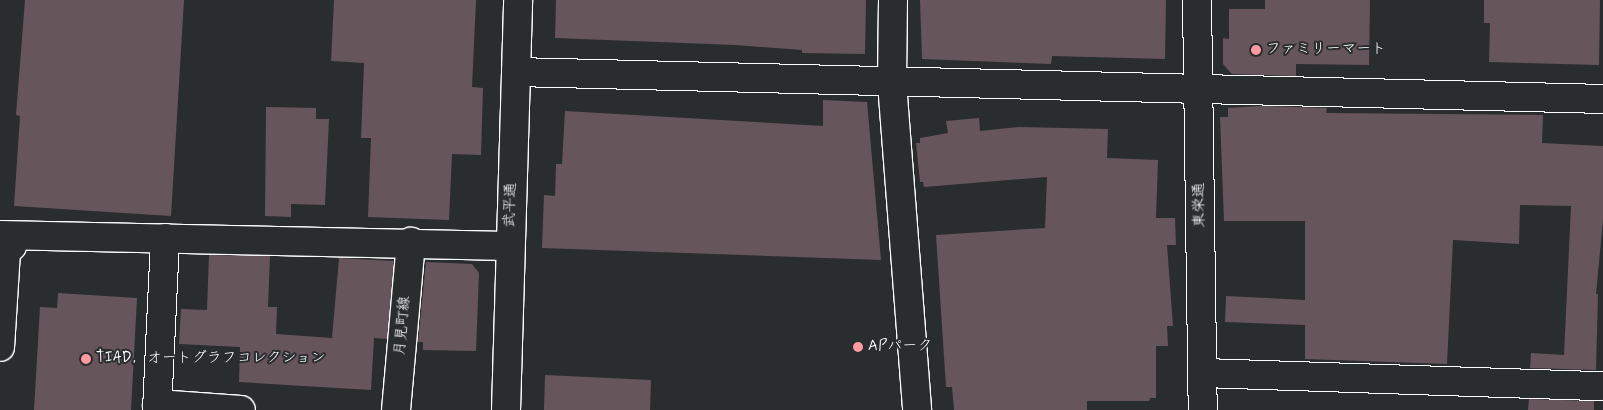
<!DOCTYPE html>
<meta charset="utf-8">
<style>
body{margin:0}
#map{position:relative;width:1603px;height:410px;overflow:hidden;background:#2a2d2e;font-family:Mynerve,"Klee One",sans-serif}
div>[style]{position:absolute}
.building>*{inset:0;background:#67555c}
.roads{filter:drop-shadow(1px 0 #fff) drop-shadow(-1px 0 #fff) drop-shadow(0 1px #fff) drop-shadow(0 -1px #fff)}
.minor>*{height:28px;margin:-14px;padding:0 14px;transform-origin:14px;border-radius:14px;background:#2a2d2e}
.dots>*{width:14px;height:14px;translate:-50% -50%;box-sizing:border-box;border:2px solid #2a2d2e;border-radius:50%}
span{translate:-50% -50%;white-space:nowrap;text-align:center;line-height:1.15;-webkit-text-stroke:4px #2a2d2e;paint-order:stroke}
.poi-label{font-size:15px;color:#fff}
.left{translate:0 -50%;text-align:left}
.street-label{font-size:15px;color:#fff}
</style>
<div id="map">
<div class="building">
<div style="clip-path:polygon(25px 0,184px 0,171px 216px,14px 206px,20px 116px,16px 115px)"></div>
<div style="clip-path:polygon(334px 0,476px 0,472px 87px,483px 88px,481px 155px,452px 154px,449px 220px,368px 217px,371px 138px,361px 138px,364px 63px,331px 61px)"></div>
<div style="clip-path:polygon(556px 0,866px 0,865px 54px,802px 53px,802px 50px,735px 45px,555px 38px)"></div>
<div style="clip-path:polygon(920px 0,1166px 0,1165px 59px,1052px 56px,1051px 64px,922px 59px)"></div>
<div style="clip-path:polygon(1265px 0,1370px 0,1369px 65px,1296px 64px,1296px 76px,1232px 74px,1223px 64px,1223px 38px,1229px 39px,1229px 9px,1265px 9px)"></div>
<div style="clip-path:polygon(1484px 0,1600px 0,1599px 65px,1489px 62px,1490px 23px,1484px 23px)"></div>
<div style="clip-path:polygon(823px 100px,867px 102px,881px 260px,542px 248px,544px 195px,555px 196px,556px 164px,562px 164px,565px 111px,823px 126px)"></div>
<div style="clip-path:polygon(1261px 106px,1327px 108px,1326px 113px,1543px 115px,1542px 143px,1603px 146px,1603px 220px,1596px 294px,1598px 294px,1596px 370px,1530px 368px,1531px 353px,1564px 355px,1571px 206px,1520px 205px,1519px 244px,1453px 240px,1447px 364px,1305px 359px,1305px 325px,1225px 322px,1226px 296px,1305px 300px,1305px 221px,1224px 221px,1220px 117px,1228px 117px,1228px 108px)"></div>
<div style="clip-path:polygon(266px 107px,316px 108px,316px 119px,329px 119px,325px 205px,291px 204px,291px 217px,265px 216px)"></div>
<div style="clip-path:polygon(979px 118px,980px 131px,1019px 127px,1108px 129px,1107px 158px,1158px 160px,1156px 218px,1175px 218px,1176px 245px,1167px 245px,1173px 326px,1167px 326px,1168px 346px,1156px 346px,1156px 398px,1150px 398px,1149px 401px,1087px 401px,1087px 410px,954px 410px,952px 387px,946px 387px,936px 235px,1045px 228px,1047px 177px,924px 187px,923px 182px,920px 182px,916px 143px,920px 143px,920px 138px,948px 133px,946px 121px)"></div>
<div style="clip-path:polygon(209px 255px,270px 256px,268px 307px,277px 307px,276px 334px,332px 338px,339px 258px,394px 261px,387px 339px,374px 338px,371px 390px,239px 382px,240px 347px,179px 344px,181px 309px,207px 310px)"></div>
<div style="clip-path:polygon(426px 262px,472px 264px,479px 273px,476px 351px,423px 350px,423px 342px,418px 342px)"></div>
<div style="clip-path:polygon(58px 293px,137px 298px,131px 410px,34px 410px,40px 307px,57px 308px)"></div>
<div style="clip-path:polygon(545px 375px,651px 380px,650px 410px,544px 410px)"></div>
<div style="clip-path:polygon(1529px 399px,1594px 401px,1594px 410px,1528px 410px)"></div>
</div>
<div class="roads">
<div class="minor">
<div style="left:893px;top:0;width:83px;rotate:90.7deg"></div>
<div style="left:892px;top:83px;width:328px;rotate:85.6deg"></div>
<div style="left:1197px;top:0;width:410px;rotate:89.2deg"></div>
<div style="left:516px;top:72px;width:1087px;rotate:1.42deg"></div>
<div style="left:0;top:235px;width:510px;rotate:1.24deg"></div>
<div style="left:0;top:245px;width:12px;rotate:5deg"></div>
<div style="left:12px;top:246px;width:8px;rotate:135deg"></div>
<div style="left:6px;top:252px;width:95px;rotate:93.6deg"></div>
<div style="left:1203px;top:373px;width:400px;rotate:1.9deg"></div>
<div style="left:157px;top:404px;width:84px;rotate:4.1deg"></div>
<div style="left:157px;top:410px;width:172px;rotate:-87.3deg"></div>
<div style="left:396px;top:410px;width:169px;rotate:-84.9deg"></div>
<div style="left:506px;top:410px;width:410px;rotate:-88.3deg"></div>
</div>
</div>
<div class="dots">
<div style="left:1256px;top:50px;background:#ff9aa2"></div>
<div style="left:858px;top:347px;background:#ff9aa2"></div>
<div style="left:86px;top:359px;background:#ff9aa2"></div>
</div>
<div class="poi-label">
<span class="left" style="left:1266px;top:50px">ファミリーマート</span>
<span class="left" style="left:868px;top:347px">APパーク</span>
<span class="left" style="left:96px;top:359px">TIAD，オートグラフコレクション</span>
</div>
<div class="street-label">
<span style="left:511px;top:205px;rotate:-88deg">武平通</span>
<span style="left:1200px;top:205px;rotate:-91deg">東栄通</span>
<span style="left:403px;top:326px;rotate:-85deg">月見町線</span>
</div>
</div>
